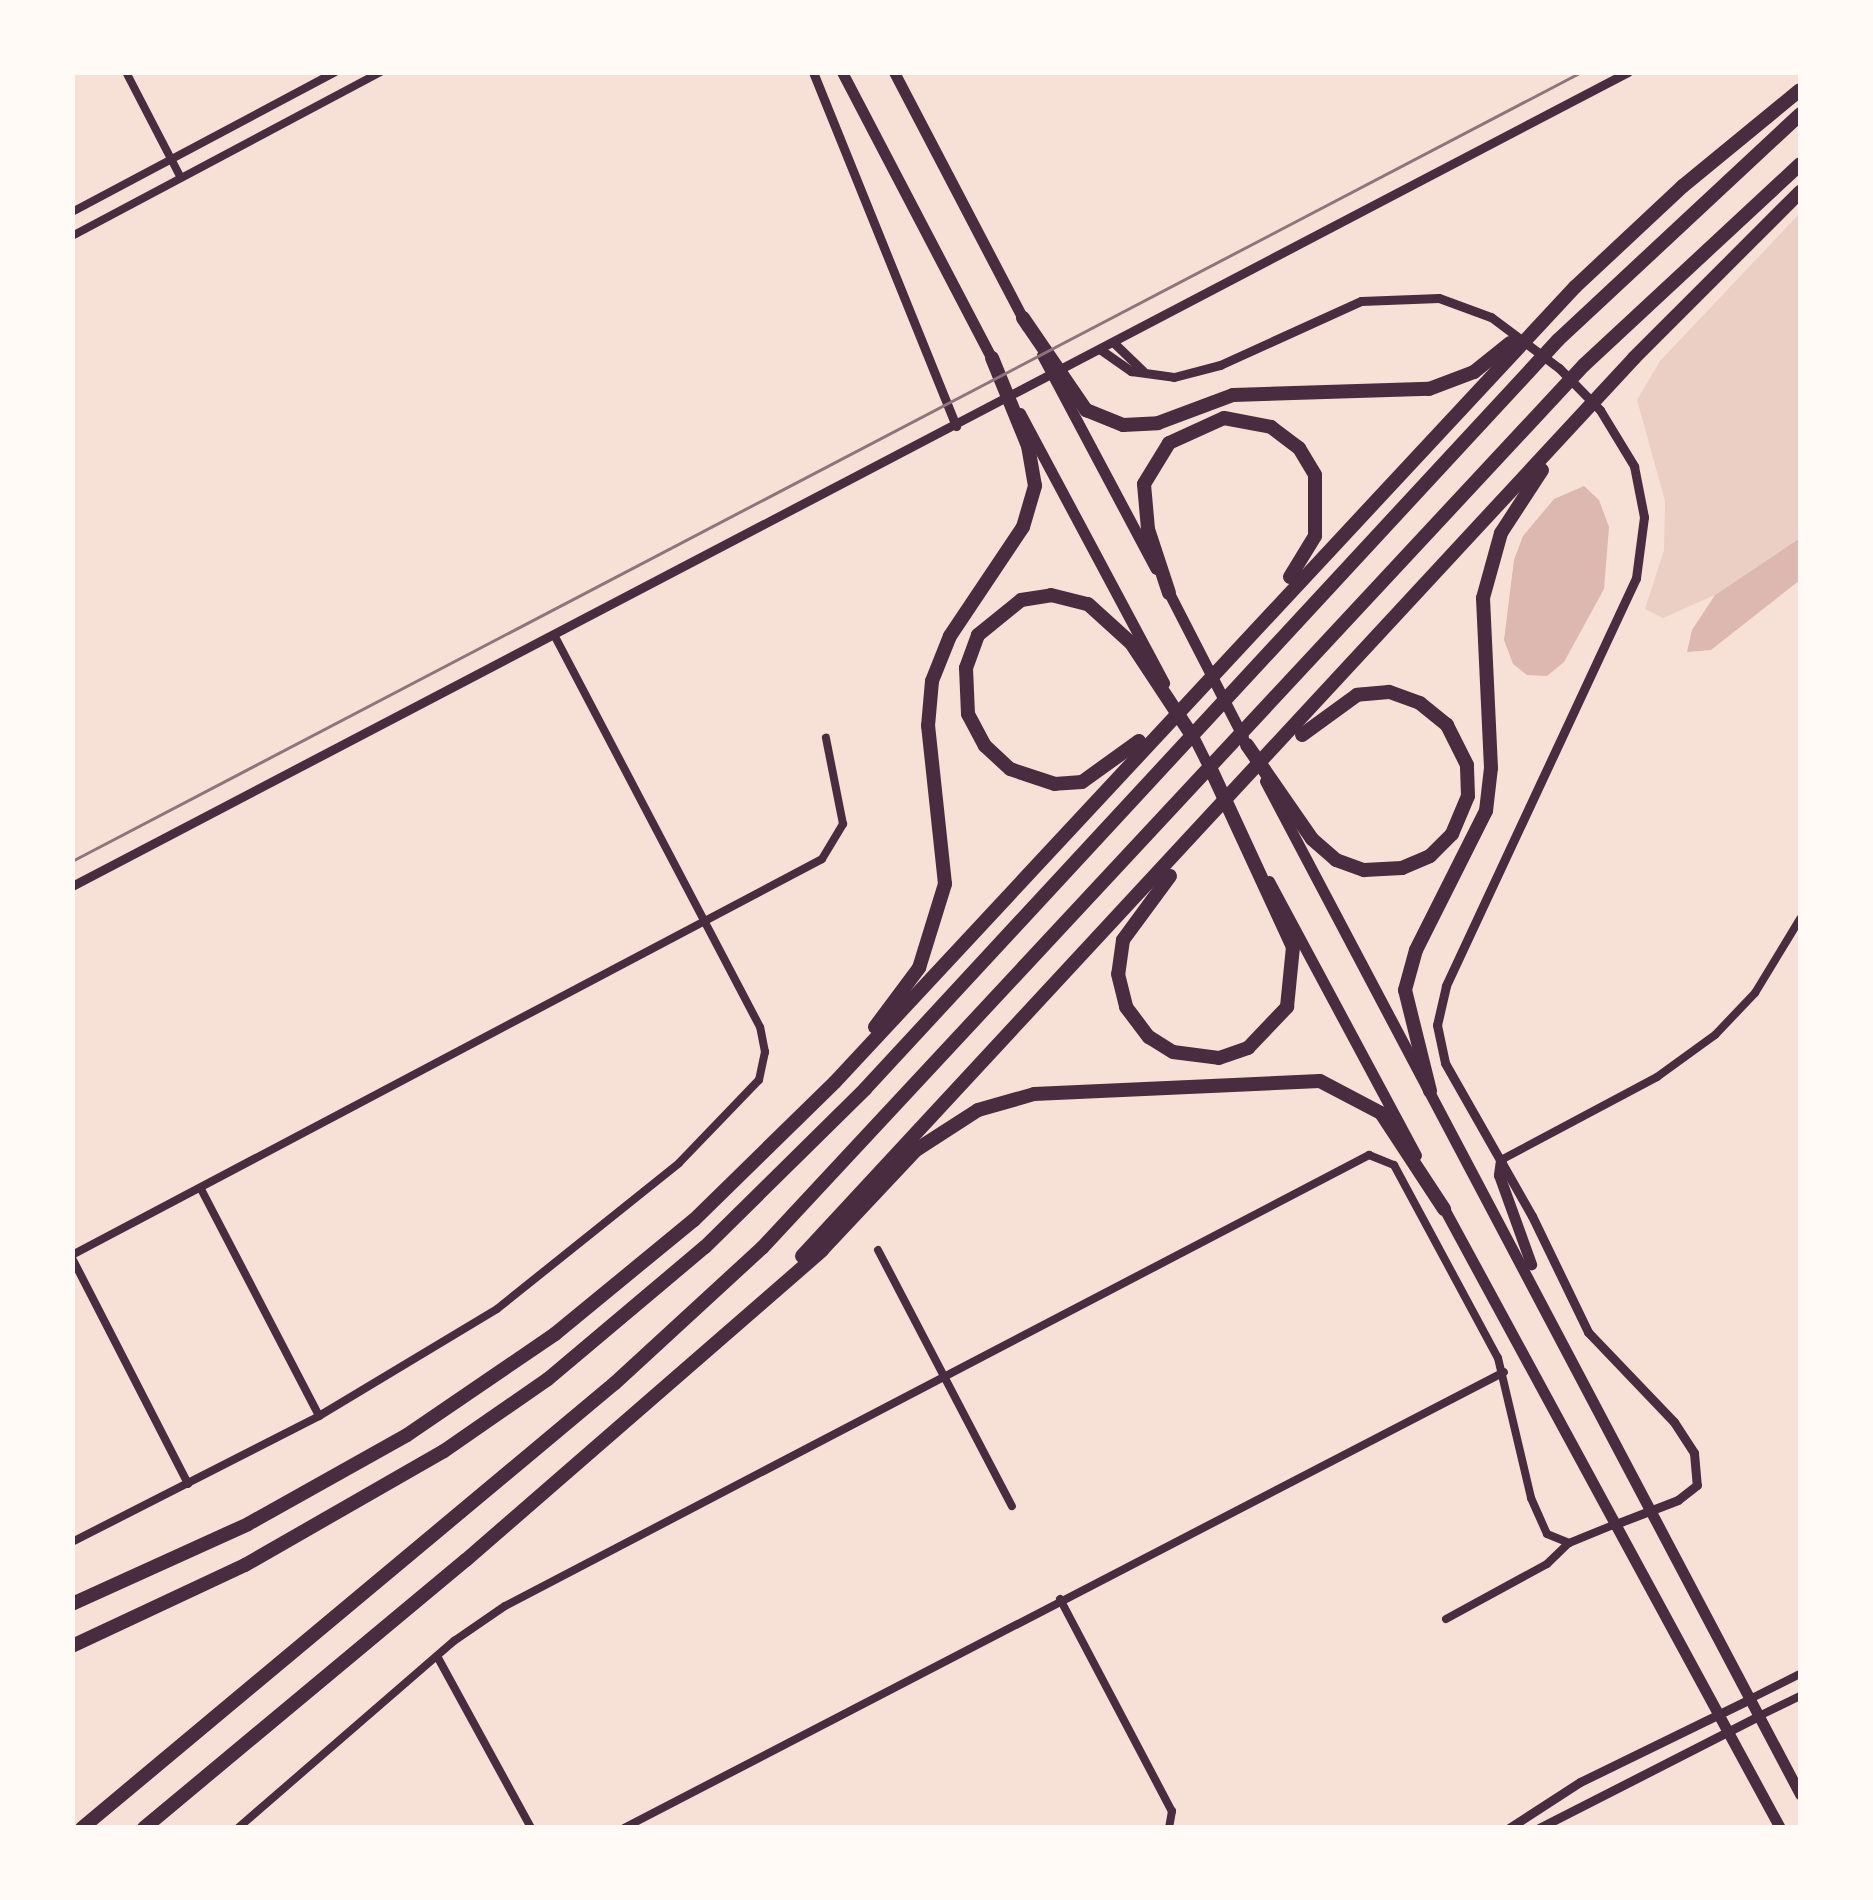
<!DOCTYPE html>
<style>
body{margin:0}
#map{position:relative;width:1873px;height:1900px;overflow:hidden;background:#f7e1d7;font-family:Karla,sans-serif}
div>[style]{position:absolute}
.green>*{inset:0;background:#ebcfc5}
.water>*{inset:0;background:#dcb8b0}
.minor>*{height:8px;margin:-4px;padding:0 4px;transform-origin:4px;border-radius:4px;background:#4a2c40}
.tertiary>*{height:9px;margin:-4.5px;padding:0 4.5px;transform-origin:4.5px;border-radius:4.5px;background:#4a2c40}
.primary>*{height:11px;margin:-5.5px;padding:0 5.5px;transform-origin:5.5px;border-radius:5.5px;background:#4a2c40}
.motorway>*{height:14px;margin:-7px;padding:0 7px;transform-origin:7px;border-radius:7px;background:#4a2c40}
.tram>*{height:2.5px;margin:-1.25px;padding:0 1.25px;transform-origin:1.25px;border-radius:1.25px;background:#8f747c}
span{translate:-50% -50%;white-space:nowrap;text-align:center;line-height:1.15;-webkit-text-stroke:9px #fffaf5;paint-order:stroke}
.frame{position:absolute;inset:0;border:75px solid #fffaf5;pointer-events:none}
</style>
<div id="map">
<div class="green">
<div style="clip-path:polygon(1800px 213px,1800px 538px,1715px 595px,1663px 618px,1645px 609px,1664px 550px,1665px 501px,1637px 400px,1660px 361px)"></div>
</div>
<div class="water">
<div style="clip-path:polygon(1584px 486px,1599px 500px,1609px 527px,1604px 589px,1564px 662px,1547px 676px,1527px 675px,1513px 664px,1504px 640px,1514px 560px,1523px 536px,1554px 499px)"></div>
<div style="clip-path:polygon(1800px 538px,1800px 580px,1711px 650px,1687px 652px,1692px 630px,1715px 595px)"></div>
</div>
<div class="minor">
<div style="left:126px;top:72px;width:119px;rotate:62.6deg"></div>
<div style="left:72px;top:212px;width:298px;rotate:-28deg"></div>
<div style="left:72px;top:236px;width:350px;rotate:-28deg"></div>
<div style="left:1501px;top:1160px;width:177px;rotate:-28deg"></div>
<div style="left:1657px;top:1077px;width:72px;rotate:-35.9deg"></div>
<div style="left:1715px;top:1035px;width:58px;rotate:-46.4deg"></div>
<div style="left:1755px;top:993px;width:87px;rotate:-58.7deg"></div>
<div style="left:201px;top:1189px;width:256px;rotate:62.5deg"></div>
<div style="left:878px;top:1250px;width:289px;rotate:62.4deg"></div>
<div style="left:72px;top:1255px;width:848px;rotate:-27.83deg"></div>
<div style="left:822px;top:859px;width:41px;rotate:-59deg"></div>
<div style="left:843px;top:824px;width:88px;rotate:-101.2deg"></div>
<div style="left:72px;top:1258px;width:254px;rotate:62.8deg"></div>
<div style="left:72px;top:1542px;width:277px;rotate:-27deg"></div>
<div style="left:319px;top:1416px;width:208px;rotate:-31deg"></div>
<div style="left:497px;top:1309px;width:233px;rotate:-38.7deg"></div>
<div style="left:679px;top:1163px;width:115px;rotate:-46.1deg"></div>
<div style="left:759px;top:1080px;width:29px;rotate:-78deg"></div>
<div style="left:765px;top:1052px;width:25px;rotate:-101deg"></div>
<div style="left:760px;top:1027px;width:441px;rotate:-117.7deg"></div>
<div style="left:1060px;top:1599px;width:240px;rotate:62.2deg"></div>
<div style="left:1172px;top:1811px;width:17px;rotate:100deg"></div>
<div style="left:1446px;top:1619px;width:115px;rotate:-28.6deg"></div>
<div style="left:1547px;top:1564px;width:30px;rotate:-44deg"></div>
<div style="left:437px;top:1656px;width:196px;rotate:61.3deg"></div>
<div style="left:1750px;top:1699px;width:56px;rotate:-26.6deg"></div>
<div style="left:1759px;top:1716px;width:46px;rotate:-26deg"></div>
<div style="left:238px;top:1828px;width:286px;rotate:-40.9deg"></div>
<div style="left:454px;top:1641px;width:62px;rotate:-34.5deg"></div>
<div style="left:505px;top:1606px;width:975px;rotate:-27.56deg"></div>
<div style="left:1369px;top:1155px;width:27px;rotate:22deg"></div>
<div style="left:1394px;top:1165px;width:219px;rotate:61.7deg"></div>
<div style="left:1498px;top:1358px;width:144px;rotate:76.7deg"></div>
<div style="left:1531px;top:1498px;width:39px;rotate:66deg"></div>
<div style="left:1547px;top:1534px;width:24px;rotate:22deg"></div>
<div style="left:1569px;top:1543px;width:48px;rotate:-22.2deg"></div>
<div style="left:624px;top:1828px;width:991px;rotate:-27.39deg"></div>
</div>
<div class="tertiary">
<div style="left:813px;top:72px;width:382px;rotate:68deg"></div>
<div style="left:1114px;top:343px;width:40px;rotate:44deg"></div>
<div style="left:1101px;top:350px;width:37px;rotate:35deg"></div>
<div style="left:1131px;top:371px;width:43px;rotate:7.9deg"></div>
<div style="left:1174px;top:377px;width:48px;rotate:-14.6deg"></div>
<div style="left:1220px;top:365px;width:155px;rotate:-24.4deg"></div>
<div style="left:1361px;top:301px;width:78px;rotate:-2.2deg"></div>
<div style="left:1439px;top:298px;width:55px;rotate:20.1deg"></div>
<div style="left:1491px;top:317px;width:85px;rotate:36.9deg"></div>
<div style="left:1559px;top:368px;width:59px;rotate:45.7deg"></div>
<div style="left:1600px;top:410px;width:66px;rotate:58.7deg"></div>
<div style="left:1634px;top:466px;width:52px;rotate:78.9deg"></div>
<div style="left:1644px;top:517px;width:62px;rotate:97.5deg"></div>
<div style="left:1636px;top:578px;width:450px;rotate:115deg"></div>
<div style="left:1446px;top:986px;width:40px;rotate:103deg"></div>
<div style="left:1437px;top:1025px;width:39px;rotate:78deg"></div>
<div style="left:1445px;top:1063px;width:176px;rotate:60.4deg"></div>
<div style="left:1532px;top:1216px;width:129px;rotate:64.2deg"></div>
<div style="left:1588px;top:1332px;width:124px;rotate:46.3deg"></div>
<div style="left:1674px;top:1422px;width:37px;rotate:57deg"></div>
<div style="left:1694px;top:1453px;width:32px;rotate:85deg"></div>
<div style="left:1697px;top:1485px;width:24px;rotate:142deg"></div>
<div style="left:1678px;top:1500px;width:70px;rotate:159deg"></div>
<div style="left:72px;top:886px;width:1756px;rotate:-27.62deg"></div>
<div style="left:1509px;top:1828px;width:85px;rotate:-32.9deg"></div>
<div style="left:1580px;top:1782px;width:189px;rotate:-26deg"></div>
<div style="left:1539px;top:1828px;width:247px;rotate:-27deg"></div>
</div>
<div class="primary">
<div style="left:842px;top:72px;width:331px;rotate:62.4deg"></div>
<div style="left:894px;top:72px;width:287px;rotate:62.4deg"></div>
<div style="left:1042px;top:355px;width:242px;rotate:62deg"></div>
<div style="left:1020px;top:413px;width:306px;rotate:61.9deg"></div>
<div style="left:1167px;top:589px;width:166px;rotate:62.8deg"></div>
<div style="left:1190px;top:730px;width:47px;rotate:63.4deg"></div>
<div style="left:1265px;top:781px;width:1146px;rotate:62.16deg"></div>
<div style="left:1269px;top:881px;width:311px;rotate:61.8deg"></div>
<div style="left:1501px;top:1160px;width:15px;rotate:98deg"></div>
<div style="left:1499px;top:1175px;width:95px;rotate:70.2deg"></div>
<div style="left:1441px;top:1203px;width:711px;rotate:61.52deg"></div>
</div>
<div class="motorway">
<div style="left:1023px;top:318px;width:112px;rotate:55.6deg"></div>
<div style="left:1086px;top:410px;width:40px;rotate:22deg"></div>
<div style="left:1123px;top:425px;width:35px;rotate:-3deg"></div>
<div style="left:1158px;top:423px;width:80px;rotate:-20.5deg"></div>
<div style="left:1233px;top:395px;width:196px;rotate:-1.8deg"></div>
<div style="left:1429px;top:389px;width:48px;rotate:-20.7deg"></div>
<div style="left:1474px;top:372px;width:46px;rotate:-38.9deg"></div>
<div style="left:1169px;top:593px;width:67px;rotate:-108.2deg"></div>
<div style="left:1148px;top:529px;width:45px;rotate:-95.1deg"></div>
<div style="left:1144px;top:484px;width:48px;rotate:-58.6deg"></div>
<div style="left:1169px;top:443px;width:60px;rotate:-24.4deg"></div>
<div style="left:1224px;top:418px;width:48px;rotate:10.8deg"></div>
<div style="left:1271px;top:427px;width:35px;rotate:37deg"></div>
<div style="left:1299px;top:448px;width:31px;rotate:59deg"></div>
<div style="left:1315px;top:475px;width:61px;rotate:90deg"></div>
<div style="left:1315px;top:536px;width:48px;rotate:121.4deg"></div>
<div style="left:1139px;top:741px;width:70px;rotate:144.3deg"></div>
<div style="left:1082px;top:782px;width:27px;rotate:176deg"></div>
<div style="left:1055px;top:784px;width:47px;rotate:-161.6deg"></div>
<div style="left:1010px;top:769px;width:34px;rotate:-137deg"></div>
<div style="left:985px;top:746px;width:36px;rotate:-118deg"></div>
<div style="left:968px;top:714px;width:46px;rotate:-92.5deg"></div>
<div style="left:966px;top:668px;width:35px;rotate:-70deg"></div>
<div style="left:978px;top:635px;width:55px;rotate:-39.1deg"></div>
<div style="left:1021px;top:600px;width:30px;rotate:-9deg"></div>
<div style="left:1051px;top:595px;width:38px;rotate:14deg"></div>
<div style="left:1088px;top:604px;width:58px;rotate:42.2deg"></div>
<div style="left:1131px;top:643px;width:109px;rotate:56.6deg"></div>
<div style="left:1247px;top:745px;width:114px;rotate:55.3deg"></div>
<div style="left:1312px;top:839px;width:32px;rotate:41deg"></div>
<div style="left:1336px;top:860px;width:30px;rotate:20deg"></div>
<div style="left:1364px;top:870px;width:38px;rotate:-3deg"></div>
<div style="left:1402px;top:868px;width:30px;rotate:-23deg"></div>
<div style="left:1430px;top:856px;width:31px;rotate:-45deg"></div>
<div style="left:1452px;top:834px;width:41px;rotate:-67.2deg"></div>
<div style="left:1468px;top:796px;width:31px;rotate:-92deg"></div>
<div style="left:1467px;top:765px;width:45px;rotate:-116.6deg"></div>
<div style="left:1447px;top:725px;width:35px;rotate:-141deg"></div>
<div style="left:1420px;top:703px;width:33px;rotate:-160deg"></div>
<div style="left:1389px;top:692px;width:32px;rotate:175deg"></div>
<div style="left:1357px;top:695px;width:68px;rotate:144deg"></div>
<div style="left:1170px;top:876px;width:79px;rotate:126.3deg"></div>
<div style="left:1123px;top:940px;width:34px;rotate:98deg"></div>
<div style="left:1118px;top:974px;width:34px;rotate:76deg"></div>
<div style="left:1126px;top:1007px;width:38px;rotate:53deg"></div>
<div style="left:1149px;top:1037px;width:28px;rotate:32deg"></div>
<div style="left:1173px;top:1052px;width:46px;rotate:7.4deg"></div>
<div style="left:1219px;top:1058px;width:31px;rotate:-19deg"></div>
<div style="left:1248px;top:1048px;width:57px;rotate:-46.4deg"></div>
<div style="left:1287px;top:1007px;width:60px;rotate:-84.3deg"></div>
<div style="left:1293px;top:947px;width:193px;rotate:-114.8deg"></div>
<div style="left:875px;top:1027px;width:74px;rotate:-53.3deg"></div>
<div style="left:919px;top:968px;width:88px;rotate:-72.8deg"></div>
<div style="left:945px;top:884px;width:159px;rotate:-96.1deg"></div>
<div style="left:928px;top:726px;width:45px;rotate:-84.9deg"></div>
<div style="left:932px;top:681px;width:48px;rotate:-68.2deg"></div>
<div style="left:950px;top:636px;width:131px;rotate:-56.2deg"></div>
<div style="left:1023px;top:527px;width:43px;rotate:-73.7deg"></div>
<div style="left:1035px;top:486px;width:41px;rotate:-99.9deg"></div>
<div style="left:1028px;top:446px;width:95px;rotate:-112.2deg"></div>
<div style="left:1430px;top:1091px;width:104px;rotate:-103.9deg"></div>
<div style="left:1405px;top:990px;width:41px;rotate:-74.6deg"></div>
<div style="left:1416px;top:950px;width:156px;rotate:-63.3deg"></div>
<div style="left:1486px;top:811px;width:43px;rotate:-83.4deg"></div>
<div style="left:1491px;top:768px;width:170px;rotate:-92.7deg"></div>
<div style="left:1483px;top:598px;width:67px;rotate:-74.5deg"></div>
<div style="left:1501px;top:533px;width:75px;rotate:-56.9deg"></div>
<div style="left:802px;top:1256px;width:1224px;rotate:-47.18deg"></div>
<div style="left:1634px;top:358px;width:235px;rotate:-45deg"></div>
<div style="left:72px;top:1604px;width:193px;rotate:-24.4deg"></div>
<div style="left:248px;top:1524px;width:182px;rotate:-29.2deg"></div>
<div style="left:407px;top:1435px;width:179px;rotate:-34.3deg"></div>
<div style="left:555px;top:1334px;width:180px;rotate:-39.4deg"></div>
<div style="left:694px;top:1220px;width:197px;rotate:-44.4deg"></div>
<div style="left:835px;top:1082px;width:1086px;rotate:-47.05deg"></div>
<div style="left:1575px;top:287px;width:148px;rotate:-43.1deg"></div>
<div style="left:1683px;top:186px;width:151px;rotate:-39.4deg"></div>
<div style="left:72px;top:1646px;width:191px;rotate:-25.1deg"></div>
<div style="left:245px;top:1565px;width:229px;rotate:-29.8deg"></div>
<div style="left:444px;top:1451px;width:126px;rotate:-34.7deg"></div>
<div style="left:548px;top:1379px;width:205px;rotate:-40.1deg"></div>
<div style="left:705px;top:1247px;width:225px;rotate:-44.6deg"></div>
<div style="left:865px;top:1089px;width:1020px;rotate:-47.22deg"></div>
<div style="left:1558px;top:340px;width:331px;rotate:-43deg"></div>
<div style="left:82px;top:1828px;width:694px;rotate:-39.86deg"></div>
<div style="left:615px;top:1383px;width:200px;rotate:-42.6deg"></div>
<div style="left:762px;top:1248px;width:1206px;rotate:-47.05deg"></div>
<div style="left:1584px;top:365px;width:295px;rotate:-42.9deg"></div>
<div style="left:144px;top:1828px;width:419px;rotate:-39.8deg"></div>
<div style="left:466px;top:1560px;width:472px;rotate:-41deg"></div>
<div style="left:822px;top:1250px;width:137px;rotate:-46.8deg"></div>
<div style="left:916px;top:1150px;width:74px;rotate:-32.8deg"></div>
<div style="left:978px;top:1110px;width:58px;rotate:-15.9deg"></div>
<div style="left:1034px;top:1094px;width:286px;rotate:-2.6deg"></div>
<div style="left:1320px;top:1081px;width:69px;rotate:27.7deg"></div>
<div style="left:1381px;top:1113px;width:115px;rotate:56.7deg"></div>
</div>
<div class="tram">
<div style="left:72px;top:861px;width:1703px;rotate:-27.6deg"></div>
</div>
<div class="frame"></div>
</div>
